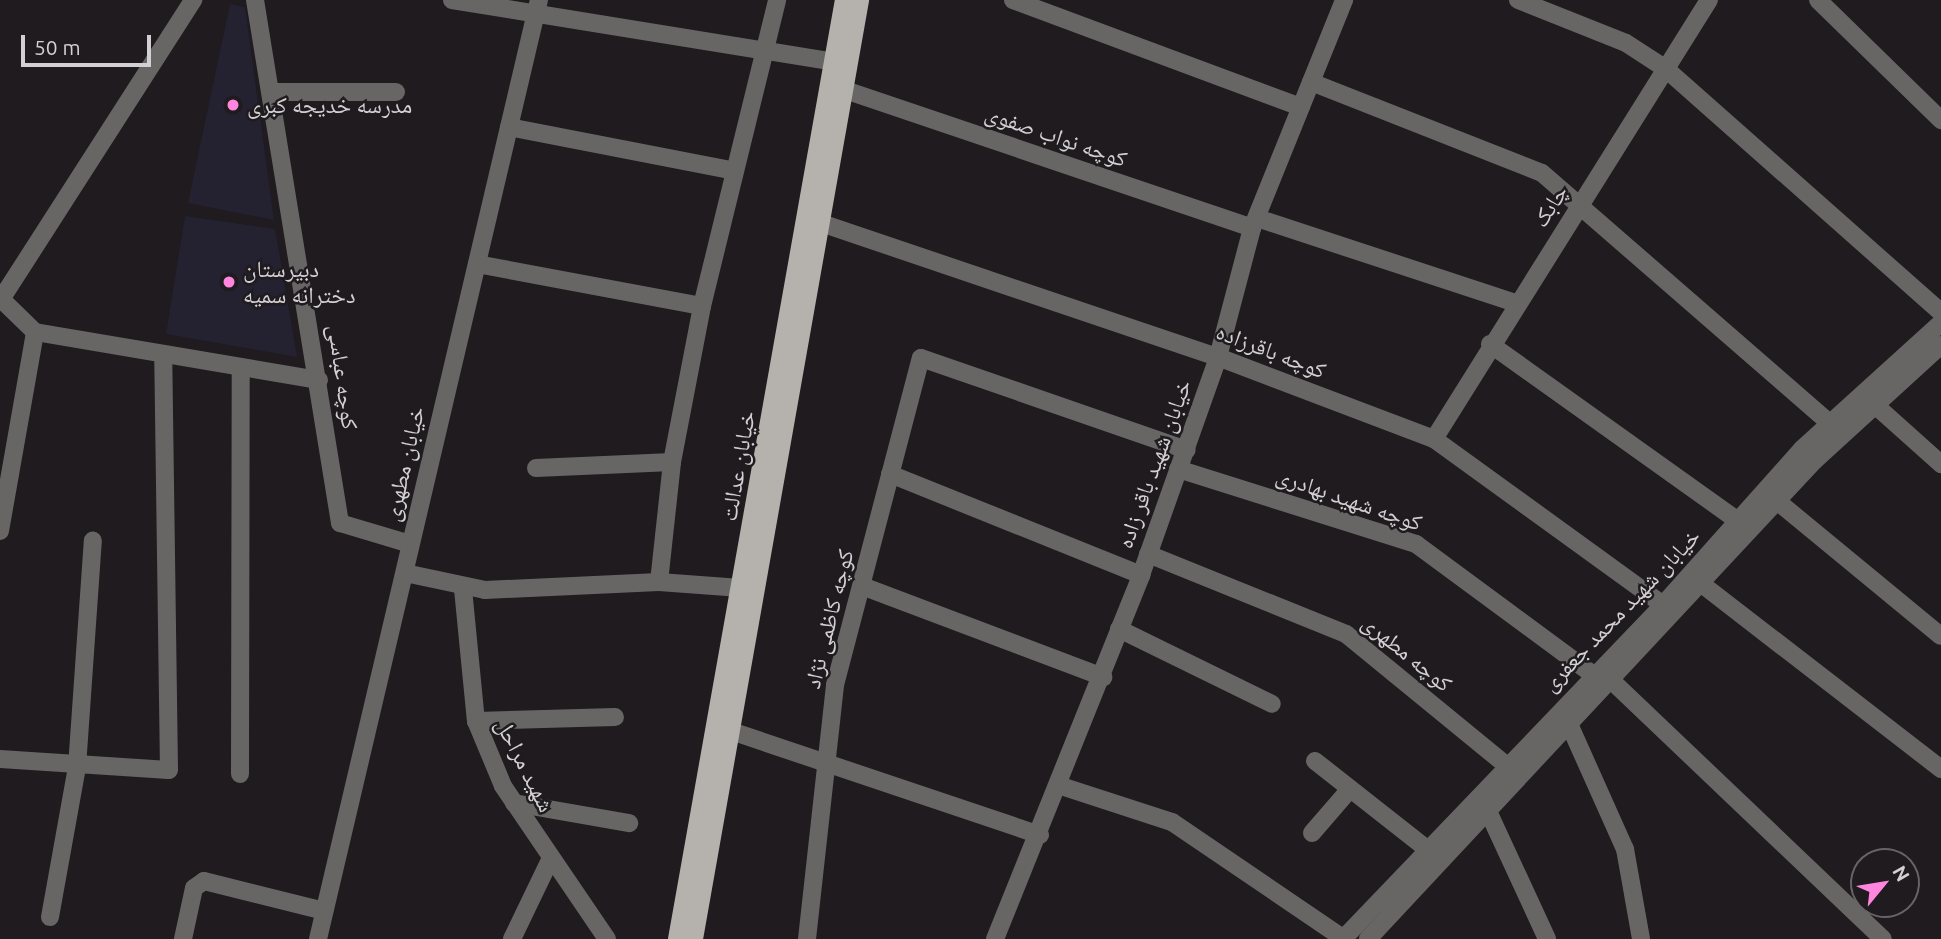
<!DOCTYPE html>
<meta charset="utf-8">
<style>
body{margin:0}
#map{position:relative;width:1941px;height:939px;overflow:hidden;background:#1f1b1f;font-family:Ubuntu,"Noto Naskh Arabic",sans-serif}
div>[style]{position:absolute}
.education>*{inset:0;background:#242131}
.minor>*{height:18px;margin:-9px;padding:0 9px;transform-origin:9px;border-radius:9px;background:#686664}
.major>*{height:18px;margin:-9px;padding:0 9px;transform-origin:9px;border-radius:9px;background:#b5b2ad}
.dots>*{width:19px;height:19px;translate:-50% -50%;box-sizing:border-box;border:4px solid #1f1b1f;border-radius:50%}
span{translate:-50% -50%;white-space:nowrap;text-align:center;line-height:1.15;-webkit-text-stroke:5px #1f1b1f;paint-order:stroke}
.poi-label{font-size:23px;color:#d3d0d3}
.left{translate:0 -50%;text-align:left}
.street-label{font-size:23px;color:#d3d0d3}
.north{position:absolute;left:1850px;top:848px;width:70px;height:70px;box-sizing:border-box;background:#1f1b1f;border:2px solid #676367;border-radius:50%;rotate:60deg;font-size:19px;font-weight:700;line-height:28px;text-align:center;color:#d3d0d3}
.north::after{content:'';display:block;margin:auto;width:24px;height:32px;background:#ff85df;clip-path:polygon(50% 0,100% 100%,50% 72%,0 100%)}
.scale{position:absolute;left:21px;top:35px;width:130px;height:32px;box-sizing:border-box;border:4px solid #d3d0d3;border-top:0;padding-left:9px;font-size:21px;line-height:24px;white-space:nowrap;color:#d3d0d3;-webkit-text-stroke:5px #1f1b1f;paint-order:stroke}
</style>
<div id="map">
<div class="education">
<div style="clip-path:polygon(230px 4px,245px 7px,274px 220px,188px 203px)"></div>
<div style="clip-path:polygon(185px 216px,275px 229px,297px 357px,166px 334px)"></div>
</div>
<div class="minor">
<div style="left:255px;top:0;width:530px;rotate:80.77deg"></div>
<div style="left:340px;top:523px;width:73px;rotate:16.7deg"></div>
<div style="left:452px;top:0;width:386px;rotate:9.2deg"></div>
<div style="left:1013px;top:0;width:307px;rotate:20.4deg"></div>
<div style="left:1518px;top:0;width:116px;rotate:21.7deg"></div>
<div style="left:1626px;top:43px;width:48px;rotate:33deg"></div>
<div style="left:1666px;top:69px;width:367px;rotate:41.5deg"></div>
<div style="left:1818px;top:0;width:172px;rotate:44.3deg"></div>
<div style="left:1311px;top:82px;width:248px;rotate:21.5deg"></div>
<div style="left:1542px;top:173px;width:381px;rotate:41deg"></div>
<div style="left:845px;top:90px;width:430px;rotate:18.7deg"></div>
<div style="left:272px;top:92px;width:124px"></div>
<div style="left:509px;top:127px;width:230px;rotate:11deg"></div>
<div style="left:1257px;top:218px;width:273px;rotate:18.2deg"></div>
<div style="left:821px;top:223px;width:419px;rotate:18.7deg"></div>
<div style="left:1218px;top:357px;width:231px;rotate:20.8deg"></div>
<div style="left:1434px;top:439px;width:283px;rotate:35.9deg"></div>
<div style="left:477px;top:264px;width:229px;rotate:10.6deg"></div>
<div style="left:0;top:298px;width:49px;rotate:44.2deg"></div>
<div style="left:35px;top:332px;width:288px;rotate:9.6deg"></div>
<div style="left:0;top:301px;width:358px;rotate:-57.3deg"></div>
<div style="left:1490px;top:344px;width:305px;rotate:35.5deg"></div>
<div style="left:1875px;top:405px;width:89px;rotate:41.8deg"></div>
<div style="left:1434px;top:439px;width:518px;rotate:-57.94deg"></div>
<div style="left:536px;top:468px;width:136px;rotate:-2.5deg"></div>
<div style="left:1178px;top:469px;width:250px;rotate:17.5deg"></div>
<div style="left:1416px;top:544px;width:221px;rotate:36.4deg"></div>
<div style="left:890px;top:474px;width:271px;rotate:21.9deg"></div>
<div style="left:1777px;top:501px;width:212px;rotate:39.5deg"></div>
<div style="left:0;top:531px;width:202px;rotate:-80deg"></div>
<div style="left:1148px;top:554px;width:214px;rotate:22deg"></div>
<div style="left:1346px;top:634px;width:207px;rotate:39.3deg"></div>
<div style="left:405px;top:573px;width:82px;rotate:12deg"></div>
<div style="left:485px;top:590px;width:174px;rotate:-2.6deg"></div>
<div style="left:659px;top:582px;width:82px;rotate:4.2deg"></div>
<div style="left:659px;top:582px;width:121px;rotate:-83.8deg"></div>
<div style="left:672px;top:462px;width:159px;rotate:-79.1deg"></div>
<div style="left:702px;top:306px;width:315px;rotate:-76.2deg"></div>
<div style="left:1703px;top:585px;width:301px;rotate:37.7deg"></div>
<div style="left:862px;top:586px;width:258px;rotate:20.7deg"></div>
<div style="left:463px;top:589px;width:133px;rotate:84.4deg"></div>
<div style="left:476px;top:721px;width:70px;rotate:67.4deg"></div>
<div style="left:503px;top:786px;width:185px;rotate:55.8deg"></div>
<div style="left:1119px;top:629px;width:170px;rotate:26.1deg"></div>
<div style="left:1612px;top:681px;width:374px;rotate:43.6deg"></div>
<div style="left:476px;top:721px;width:139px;rotate:-1.6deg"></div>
<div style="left:1569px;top:724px;width:137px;rotate:65.9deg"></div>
<div style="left:1625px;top:849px;width:91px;rotate:79.9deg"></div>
<div style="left:731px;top:731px;width:326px;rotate:18.6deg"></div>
<div style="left:0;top:759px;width:169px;rotate:3.7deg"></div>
<div style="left:169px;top:770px;width:416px;rotate:-90.8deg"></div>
<div style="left:1315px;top:761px;width:144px;rotate:38.2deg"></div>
<div style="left:240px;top:774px;width:407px;rotate:-89.9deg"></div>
<div style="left:1058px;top:785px;width:120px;rotate:18deg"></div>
<div style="left:1172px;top:822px;width:208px;rotate:34.2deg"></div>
<div style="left:514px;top:803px;width:117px;rotate:9.9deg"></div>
<div style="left:1487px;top:809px;width:143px;rotate:65.2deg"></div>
<div style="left:1312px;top:833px;width:58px;rotate:-49.2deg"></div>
<div style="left:50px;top:917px;width:152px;rotate:-79.8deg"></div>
<div style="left:77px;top:767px;width:227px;rotate:-86deg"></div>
<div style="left:183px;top:939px;width:52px;rotate:-77.8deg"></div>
<div style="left:194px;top:888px;width:12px;rotate:-35deg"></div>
<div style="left:204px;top:881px;width:124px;rotate:14deg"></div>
<div style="left:318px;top:939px;width:965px;rotate:-76.76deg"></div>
<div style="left:512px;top:939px;width:88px;rotate:-64.3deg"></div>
<div style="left:807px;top:939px;width:256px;rotate:-83.7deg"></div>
<div style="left:835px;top:685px;width:338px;rotate:-75.3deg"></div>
<div style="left:921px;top:358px;width:281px;rotate:19.1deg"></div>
<div style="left:995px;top:939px;width:392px;rotate:-68.1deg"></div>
<div style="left:1141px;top:575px;width:231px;rotate:-70.5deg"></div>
<div style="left:1218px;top:357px;width:133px;rotate:-75.2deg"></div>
<div style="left:1252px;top:228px;width:246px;rotate:-68deg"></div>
<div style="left:1343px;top:939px;width:463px;rotate:-46.2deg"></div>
<div style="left:1663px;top:605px;width:209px;rotate:-48.3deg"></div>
<div style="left:1802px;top:449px;width:188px;rotate:-42.2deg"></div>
<div style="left:1368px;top:939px;width:654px;rotate:-46.98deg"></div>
<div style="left:1814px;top:461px;width:172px;rotate:-42.4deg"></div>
</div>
<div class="major">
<div style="left:677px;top:939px;width:954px;rotate:-79.92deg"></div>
<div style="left:694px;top:939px;width:954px;rotate:-79.97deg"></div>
</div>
<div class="dots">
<div style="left:233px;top:105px;background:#ff85df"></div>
<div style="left:229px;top:282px;background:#ff85df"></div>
</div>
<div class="poi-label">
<span class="left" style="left:247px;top:105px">مدرسه خدیجه کبری</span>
<span class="left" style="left:243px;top:282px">دبیرستان<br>دخترانه سمیه</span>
</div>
<div class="street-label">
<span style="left:1056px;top:136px;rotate:19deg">کوچه نواب صفوی</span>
<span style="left:1550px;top:206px;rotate:-57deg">چابک</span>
<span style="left:1271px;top:351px;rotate:21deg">کوچه باقرزاده</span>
<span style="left:343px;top:377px;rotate:82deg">کوچه عباسی</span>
<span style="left:404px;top:464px;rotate:-77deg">خیابان مطهری</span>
<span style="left:1154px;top:464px;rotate:-70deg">خیابان شهید باقر زاده</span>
<span style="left:738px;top:466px;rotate:-80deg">خیابان عدالت</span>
<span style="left:1349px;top:499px;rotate:19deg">کوچه شهید بهادری</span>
<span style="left:1621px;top:610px;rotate:-46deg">خیابان شهید محمد جعفری</span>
<span style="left:829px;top:619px;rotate:-76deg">کوچه کاظمی نژاد</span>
<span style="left:1407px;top:653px;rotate:39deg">کوچه مطهری</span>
<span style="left:525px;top:765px;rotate:63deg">شهید مراحل</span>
</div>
<div class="north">N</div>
<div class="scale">50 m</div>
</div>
